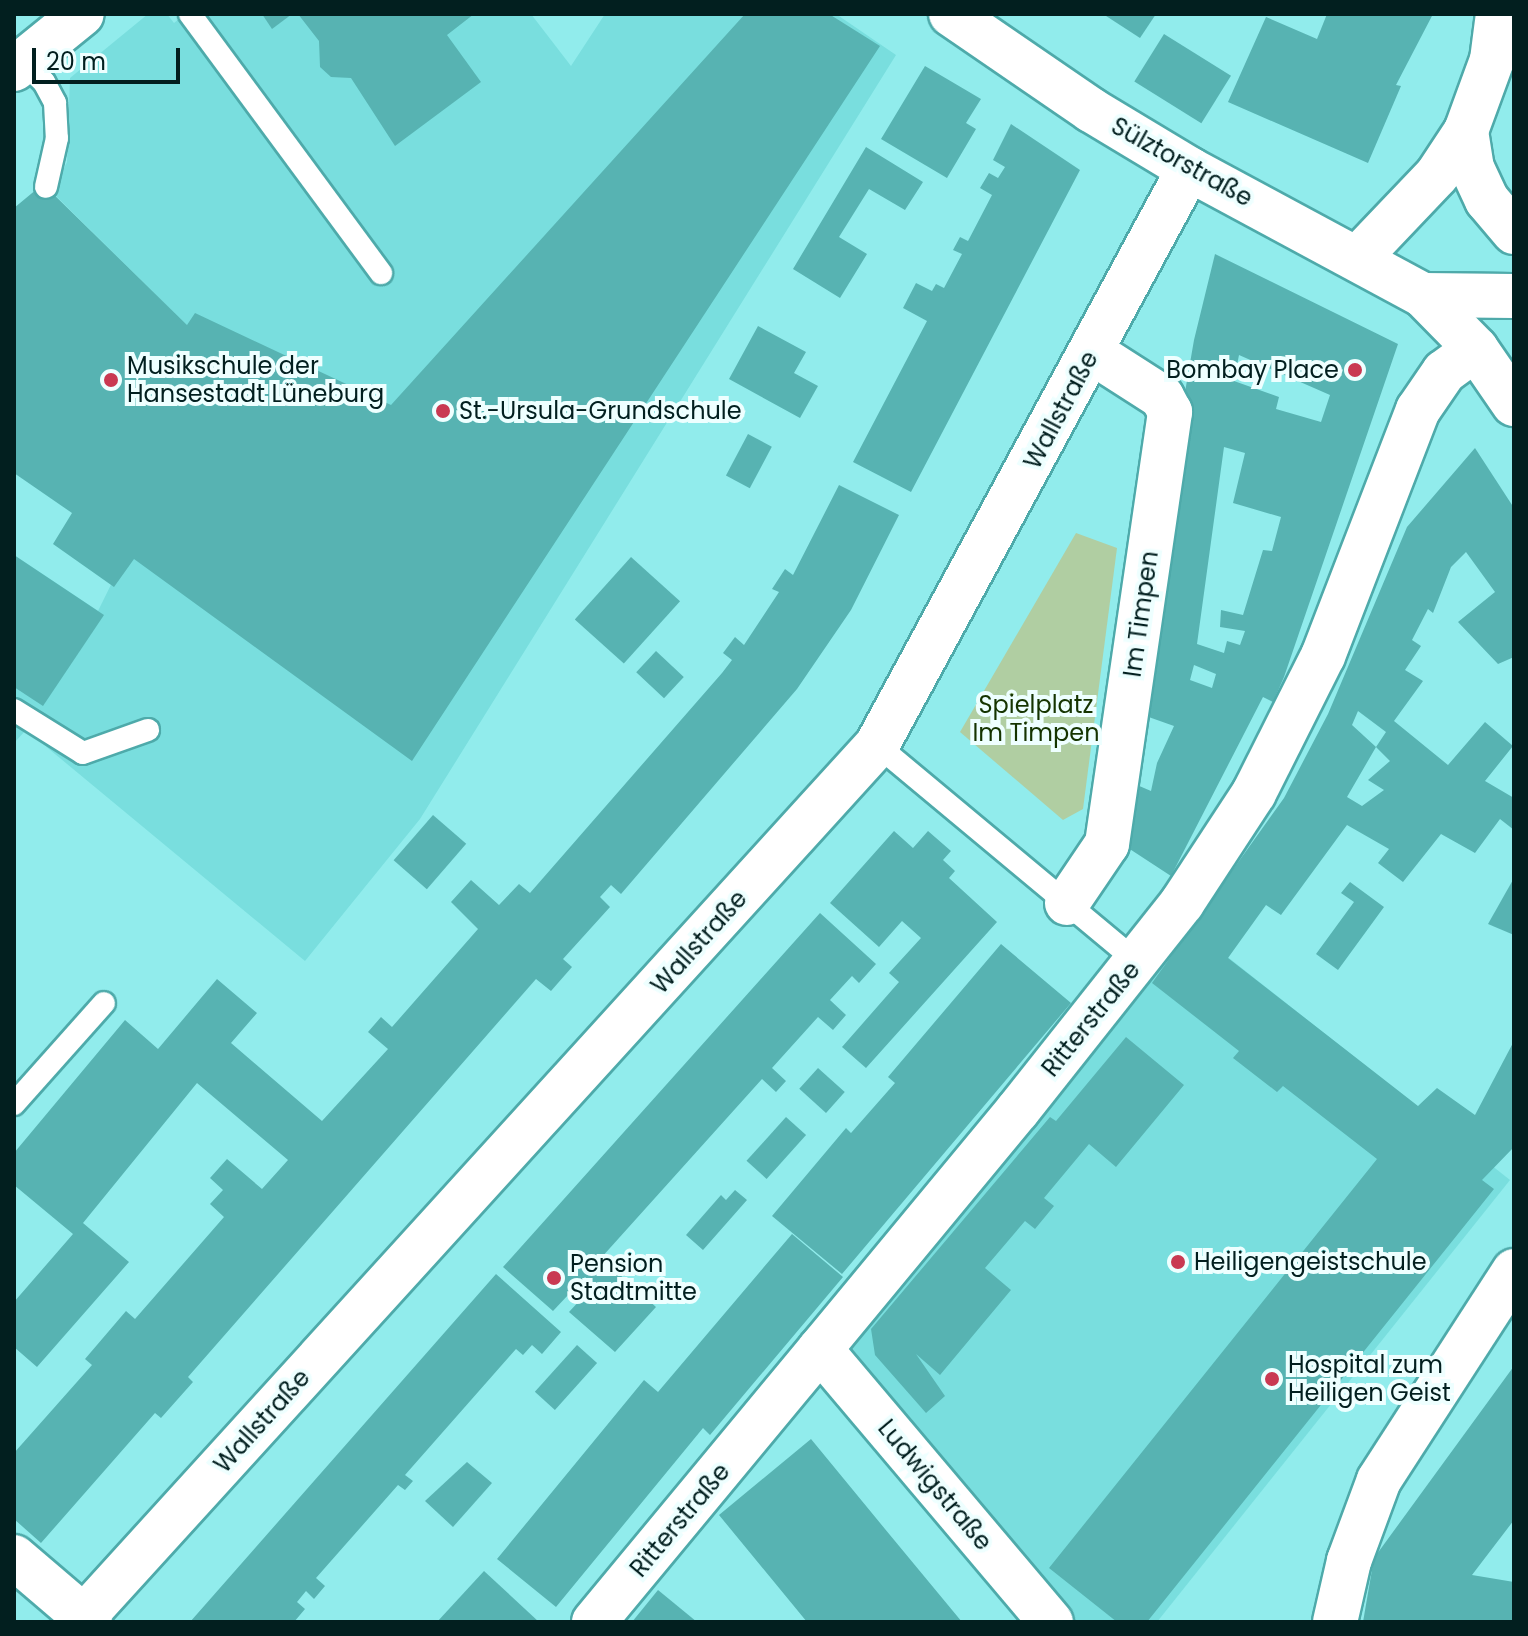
<!DOCTYPE html>
<meta charset="utf-8">
<style>
body{margin:0}
#map{position:relative;width:1528px;height:1636px;overflow:hidden;background:#91ecec;font-family:Poppins,sans-serif}
div>[style]{position:absolute}
.built>*{inset:0;background:#79dede}
.green>*{inset:0;background:#b0cea2}
.building>*{inset:0;background:#57b3b2;transform-origin:0 0}
.roads{filter:drop-shadow(2px 0 #4eaaaa) drop-shadow(-2px 0 #4eaaaa) drop-shadow(0 2px #4eaaaa) drop-shadow(0 -2px #4eaaaa)}
.lane>*{height:22px;margin:-11px;padding:0 11px;transform-origin:11px;border-radius:11px;background:#fff}
.street>*{height:44px;margin:-22px;padding:0 22px;transform-origin:22px;border-radius:22px;background:#fff}
.dots>*{width:22px;height:22px;translate:-50% -50%;box-sizing:border-box;border:4px solid #eff;border-radius:50%}
span{translate:-50% -50%;white-space:nowrap;text-align:center;line-height:1.15;-webkit-text-stroke:8px #eff;paint-order:stroke}
.street-label{font-size:24px;color:#021f1f}
.poi-label{font-size:24px;color:#021f1f}
.left{translate:0 -50%;text-align:left}
.right{translate:-100% -50%;text-align:right}
.park-label{font-size:24px;color:#153400}
.frame{position:absolute;inset:0;border:16px solid #021f1f;pointer-events:none}
.scale{position:absolute;left:32px;top:48px;width:148px;height:36px;box-sizing:border-box;border:4px solid #021f1f;border-top:0;padding-left:10px;font-size:24px;line-height:28px;white-space:nowrap;color:#021f1f;-webkit-text-stroke:6px #eff;paint-order:stroke}
</style>
<div id="map">
<div class="built">
<div style="clip-path:polygon(148px 14px,167px 14px,174px 23px,185px 14px,531px 14px,571px 66px,605px 14px,836px 14px,896px 55px,420px 819px,305px 961px,26px 730px,14px 743px,14px 555px,98px 611px,222px 360px,52px 192px,67px 162px,70px 78px)"></div>
<div style="clip-path:polygon(1186px 924px,1510px 1180px,1157px 1622px,1077px 1622px,844px 1344px)"></div>
</div>
<div class="green">
<div style="clip-path:polygon(1076px 533px,1117px 548px,1083px 809px,1063px 820px,960px 732px)"></div>
</div>
<div class="building">
<div style="clip-path:polygon(262px 14px,292px 14px,272px 29px)"></div>
<div style="clip-path:polygon(298px 14px,474px 14px,447px 35px,481px 82px,395px 146px,351px 78px,331px 77px,320px 67px,319px 41px)"></div>
<div style="clip-path:polygon(745px 14px,829px 14px,880px 46px,412px 761px,134px 559px,114px 587px,53px 544px,72px 513px,14px 473px,14px 208px,43px 184px,187px 325px,195px 313px,391px 405px)"></div>
<div style="clip-path:polygon(1103px 14px,1156px 14px,1140px 38px)"></div>
<div style="clip-path:polygon(1327px 14px,1433px 14px,1396px 85px,1401px 86px,1368px 163px,1228px 102px,1266px 17px,1317px 39px)"></div>
<div style="left:1164px;top:34px;width:79px;height:56px;rotate:32deg"></div>
<div style="clip-path:polygon(925px 66px,981px 99px,966px 123px,976px 129px,947px 178px,881px 139px)"></div>
<div style="clip-path:polygon(1011px 124px,1080px 170px,911px 492px,853px 462px,927px 321px,903px 308px,916px 283px,932px 291px,936px 284px,944px 288px,962px 254px,953px 250px,960px 237px,968px 241px,992px 195px,980px 188px,989px 173px,998px 178px,1005px 167px,993px 160px)"></div>
<div style="clip-path:polygon(866px 147px,923px 182px,905px 210px,869px 189px,839px 237px,867px 254px,840px 298px,793px 269px)"></div>
<div style="clip-path:polygon(evenodd,1215px 254px,1398px 344px,1284px 677px,1273px 702px,1263px 697px,1171px 876px,1119px 842px,1130px 782px,1151px 791px,1157px 763px,1174px 726px,1143px 715px,1171px 473px,1194px 340px,1215px 254px,1239px 355px,1330px 395px,1321px 422px,1276px 409px,1279px 397px,1234px 381px,1239px 355px,1215px 254px,1224px 447px,1245px 453px,1233px 503px,1281px 517px,1272px 551px,1263px 550px,1243px 615px,1221px 610px,1220px 627px,1245px 631px,1240px 645px,1227px 641px,1224px 653px,1197px 644px,1224px 447px,1215px 254px,1194px 665px,1216px 674px,1212px 688px,1190px 680px,1194px 665px)"></div>
<div style="clip-path:polygon(758px 326px,806px 352px,794px 373px,818px 386px,800px 418px,729px 379px)"></div>
<div style="left:748px;top:434px;width:27px;height:47px;rotate:28deg"></div>
<div style="clip-path:polygon(evenodd,1475px 448px,1514px 508px,1514px 657px,1498px 664px,1458px 622px,1495px 592px,1466px 552px,1451px 567px,1433px 613px,1428px 609px,1412px 640px,1421px 646px,1405px 670px,1423px 681px,1394px 721px,1448px 765px,1485px 722px,1513px 746px,1485px 781px,1514px 798px,1514px 830px,1500px 819px,1475px 853px,1441px 834px,1403px 882px,1378px 863px,1389px 849px,1347px 825px,1281px 915px,1266px 905px,1228px 958px,1418px 1106px,1437px 1088px,1475px 1115px,1514px 1041px,1514px 1147px,1482px 1180px,1494px 1189px,1147px 1622px,1117px 1622px,1049px 1568px,1377px 1159px,1283px 1086px,1277px 1092px,1233px 1058px,1239px 1051px,1152px 983px,1284px 798px,1328px 714px,1407px 527px,1475px 448px,1358px 711px,1386px 732px,1376px 747px,1390px 761px,1368px 780px,1384px 790px,1362px 806px,1347px 797px,1376px 747px,1352px 725px,1358px 711px)"></div>
<div style="clip-path:polygon(839px 485px,899px 515px,851px 610px,797px 689px,621px 894px,611px 885px,600px 897px,610px 907px,563px 959px,572px 967px,551px 991px,536px 979px,188px 1377px,193px 1382px,161px 1418px,155px 1413px,41px 1543px,14px 1519px,14px 1453px,92px 1365px,85px 1359px,126px 1311px,135px 1319px,224px 1217px,210px 1204px,223px 1190px,210px 1178px,227px 1159px,262px 1189px,288px 1160px,197px 1083px,83px 1223px,129px 1262px,37px 1367px,14px 1347px,14px 1302px,73px 1234px,14px 1185px,14px 1153px,125px 1020px,158px 1049px,217px 979px,257px 1013px,231px 1043px,322px 1121px,388px 1049px,368px 1032px,381px 1017px,392px 1027px,478px 929px,451px 902px,471px 880px,499px 905px,519px 884px,530px 893px,722px 673px,732px 660px,723px 653px,735px 637px,744px 645px,779px 592px,772px 589px,785px 569px,793px 575px)"></div>
<div style="clip-path:polygon(14px 555px,104px 615px,43px 706px,14px 687px)"></div>
<div style="left:631px;top:557px;width:66px;height:84px;rotate:42deg"></div>
<div style="left:656px;top:651px;width:38px;height:29px;rotate:43deg"></div>
<div style="left:433px;top:815px;width:44px;height:60px;rotate:41deg"></div>
<div style="clip-path:polygon(894px 831px,913px 848px,928px 831px,951px 851px,943px 860px,955px 871px,949px 878px,997px 922px,866px 1068px,842px 1047px,899px 982px,889px 973px,921px 938px,902px 921px,879px 947px,830px 903px)"></div>
<div style="clip-path:polygon(1514px 878px,1514px 935px,1488px 924px)"></div>
<div style="clip-path:polygon(1350px 882px,1384px 907px,1338px 970px,1316px 954px,1354px 902px,1341px 893px)"></div>
<div style="clip-path:polygon(820px 913px,876px 964px,859px 983px,852px 976px,830px 1000px,846px 1015px,833px 1030px,818px 1017px,772px 1068px,786px 1081px,776px 1092px,762px 1079px,601px 1258px,656px 1307px,615px 1352px,569px 1312px,594px 1285px,585px 1277px,553px 1311px,503px 1267px)"></div>
<div style="clip-path:polygon(1001px 944px,1071px 1003px,842px 1274px,772px 1216px,846px 1128px,851px 1133px,895px 1083px,888px 1077px)"></div>
<div style="clip-path:polygon(1126px 1037px,1184px 1085px,1116px 1167px,1089px 1144px,1044px 1198px,1054px 1206px,1035px 1229px,1025px 1221px,985px 1268px,1011px 1290px,940px 1375px,916px 1354px,945px 1396px,926px 1413px,875px 1355px,871px 1329px,1050px 1117px,1056px 1121px)"></div>
<div style="left:818px;top:1068px;width:36px;height:28px;rotate:42deg"></div>
<div style="left:786px;top:1117px;width:27px;height:59px;rotate:42deg"></div>
<div style="clip-path:polygon(735px 1190px,747px 1200px,703px 1250px,686px 1235px,721px 1195px,726px 1200px)"></div>
<div style="clip-path:polygon(792px 1234px,843px 1277px,710px 1435px,703px 1428px,556px 1607px,497px 1559px,644px 1380px,658px 1392px)"></div>
<div style="clip-path:polygon(496px 1274px,561px 1332px,542px 1354px,532px 1345px,523px 1355px,516px 1349px,405px 1475px,413px 1481px,405px 1490px,398px 1485px,316px 1578px,325px 1586px,314px 1599px,306px 1591px,297px 1602px,305px 1609px,294px 1622px,190px 1622px)"></div>
<div style="left:577px;top:1345px;width:27px;height:63px;rotate:42deg"></div>
<div style="clip-path:polygon(1514px 1366px,1514px 1520px,1472px 1575px,1514px 1582px,1514px 1622px,1363px 1622px,1374px 1558px)"></div>
<div style="clip-path:polygon(811px 1439px,885px 1529px,962px 1622px,807px 1622px,719px 1515px)"></div>
<div style="clip-path:polygon(467px 1462px,492px 1483px,453px 1527px,425px 1501px)"></div>
<div style="clip-path:polygon(484px 1571px,539px 1622px,437px 1622px)"></div>
<div style="clip-path:polygon(658px 1590px,697px 1622px,632px 1622px)"></div>
</div>
<div class="roads">
<div class="lane">
<div style="left:190px;top:14px;width:322px;rotate:53.6deg"></div>
<div style="left:23px;top:62px;width:29px;rotate:44deg"></div>
<div style="left:44px;top:82px;width:24px;rotate:62deg"></div>
<div style="left:55px;top:103px;width:35px;rotate:87deg"></div>
<div style="left:57px;top:138px;width:50px;rotate:102.7deg"></div>
<div style="left:14px;top:710px;width:81px;rotate:31.9deg"></div>
<div style="left:83px;top:753px;width:69px;rotate:-19.5deg"></div>
<div style="left:877px;top:745px;width:339px;rotate:39.8deg"></div>
<div style="left:14px;top:1104px;width:135px;rotate:-48.3deg"></div>
</div>
<div class="street">
<div style="left:951px;top:14px;width:170px;rotate:34.4deg"></div>
<div style="left:1091px;top:110px;width:114px;rotate:31deg"></div>
<div style="left:1189px;top:169px;width:266px;rotate:28.3deg"></div>
<div style="left:1423px;top:295px;width:76px;rotate:45.5deg"></div>
<div style="left:1476px;top:349px;width:67px;rotate:55.4deg"></div>
<div style="left:14px;top:69px;width:87px;rotate:-39deg"></div>
<div style="left:1466px;top:131px;width:37px;rotate:81deg"></div>
<div style="left:1472px;top:168px;width:35px;rotate:65deg"></div>
<div style="left:1487px;top:200px;width:42px;rotate:49.8deg"></div>
<div style="left:1359px;top:257px;width:113px;rotate:-46.4deg"></div>
<div style="left:1437px;top:175px;width:53px;rotate:-56.6deg"></div>
<div style="left:1466px;top:131px;width:76px;rotate:-69.9deg"></div>
<div style="left:1492px;top:60px;width:46px;rotate:-82.6deg"></div>
<div style="left:1423px;top:295px;width:91px;rotate:0.6deg"></div>
<div style="left:1067px;top:903px;width:71px;rotate:-55.9deg"></div>
<div style="left:1107px;top:844px;width:437px;rotate:-81.7deg"></div>
<div style="left:1170px;top:412px;width:17px;rotate:-118deg"></div>
<div style="left:1162px;top:397px;width:83px;rotate:-147.3deg"></div>
<div style="left:820px;top:1349px;width:358px;rotate:49.8deg"></div>
<div style="left:14px;top:1557px;width:100px;rotate:40.5deg"></div>
<div style="left:79px;top:1622px;width:1186px;rotate:-47.7deg"></div>
<div style="left:877px;top:745px;width:655px;rotate:-61.56deg"></div>
<div style="left:594px;top:1622px;width:665px;rotate:-50.37deg"></div>
<div style="left:1018px;top:1110px;width:264px;rotate:-51.6deg"></div>
<div style="left:1182px;top:903px;width:131px;rotate:-56.8deg"></div>
<div style="left:1254px;top:793px;width:153px;rotate:-63.3deg"></div>
<div style="left:1323px;top:656px;width:264px;rotate:-68.9deg"></div>
<div style="left:1418px;top:410px;width:46px;rotate:-55.6deg"></div>
<div style="left:1444px;top:372px;width:39px;rotate:-36deg"></div>
<div style="left:1335px;top:1622px;width:63px;rotate:-77.1deg"></div>
<div style="left:1349px;top:1561px;width:86px;rotate:-69.7deg"></div>
<div style="left:1379px;top:1480px;width:249px;rotate:-57.1deg"></div>
</div>
</div>
<div class="dots">
<div style="left:1355px;top:370px;background:#c93952"></div>
<div style="left:111px;top:380px;background:#c93952"></div>
<div style="left:443px;top:411px;background:#c93952"></div>
<div style="left:1178px;top:1262px;background:#c93952"></div>
<div style="left:554px;top:1278px;background:#c93952"></div>
<div style="left:1272px;top:1379px;background:#c93952"></div>
</div>
<div class="street-label">
<span style="left:1182px;top:162px;rotate:29deg">Sülztorstraße</span>
<span style="left:1061px;top:410px;rotate:-62deg">Wallstraße</span>
<span style="left:1141px;top:614px;rotate:-82deg">Im Timpen</span>
<span style="left:699px;top:942px;rotate:-48deg">Wallstraße</span>
<span style="left:1091px;top:1019px;rotate:-51deg">Ritterstraße</span>
<span style="left:262px;top:1421px;rotate:-48deg">Wallstraße</span>
<span style="left:935px;top:1485px;rotate:50deg">Ludwigstraße</span>
<span style="left:680px;top:1520px;rotate:-50deg">Ritterstraße</span>
</div>
<div class="poi-label">
<span class="left" style="left:127px;top:380px">Musikschule der<br>Hansestadt Lüneburg</span>
<span class="right" style="left:1339px;top:370px">Bombay Place</span>
<span class="left" style="left:459px;top:411px">St.-Ursula-Grundschule</span>
<span class="left" style="left:1194px;top:1262px">Heiligengeistschule</span>
<span class="left" style="left:570px;top:1278px">Pension<br>Stadtmitte</span>
<span class="left" style="left:1288px;top:1379px">Hospital zum<br>Heiligen Geist</span>
</div>
<div class="park-label">
<span style="left:1036px;top:719px">Spielplatz<br>Im Timpen</span>
</div>
<div class="frame"></div>
<div class="scale">20 m</div>
</div>
